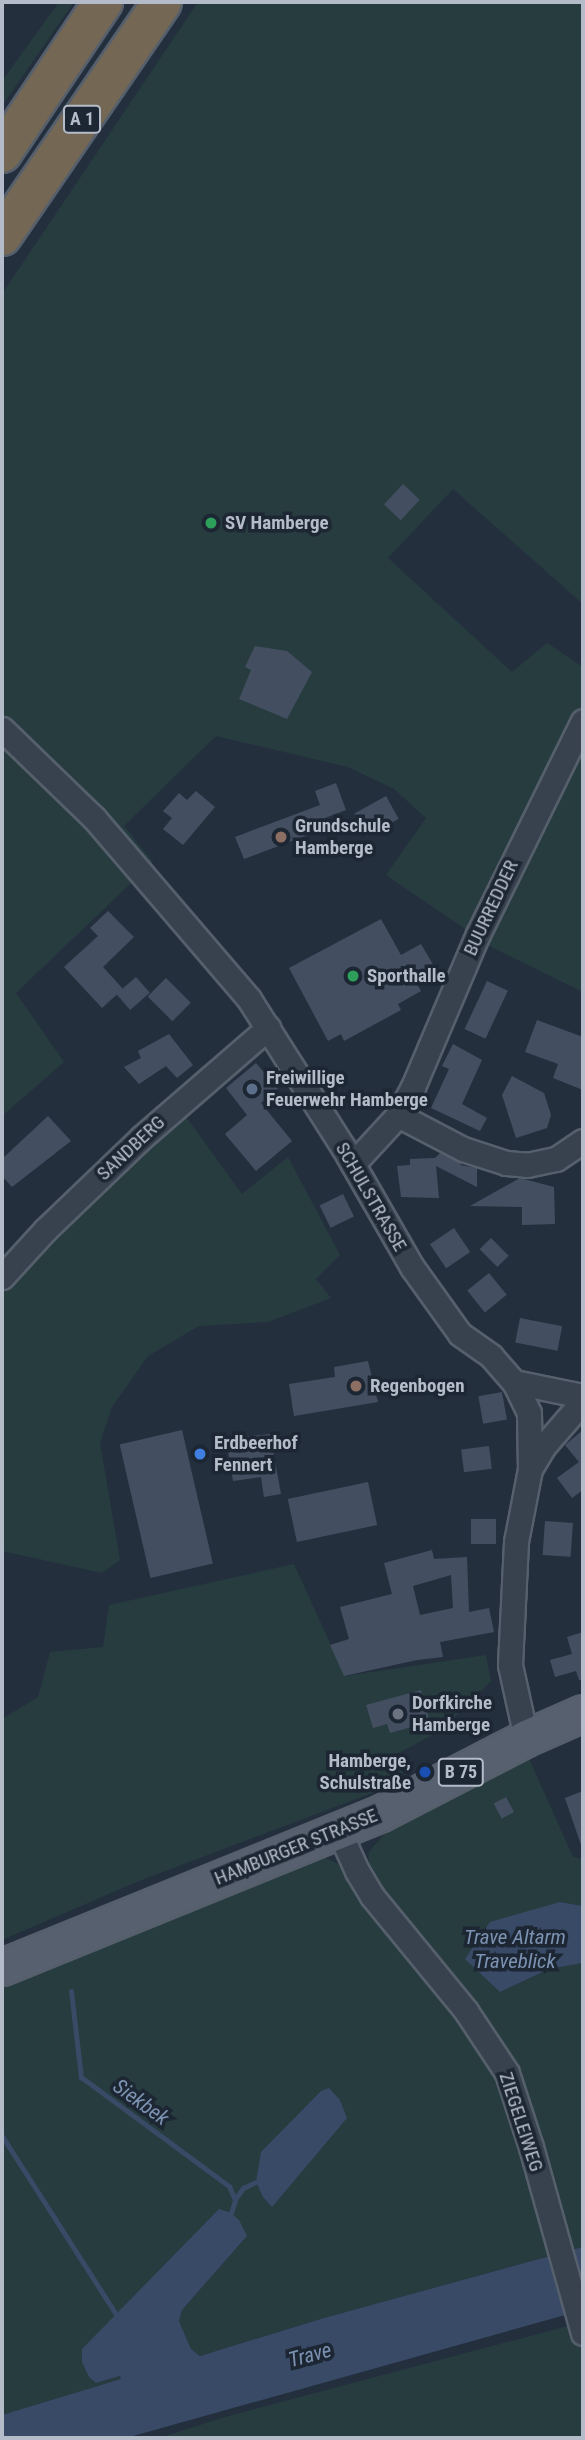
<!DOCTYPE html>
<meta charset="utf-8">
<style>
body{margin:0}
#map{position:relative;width:585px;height:2440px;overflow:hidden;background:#242f3e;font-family:"Roboto Condensed",sans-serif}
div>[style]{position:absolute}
.green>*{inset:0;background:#263c3f}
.water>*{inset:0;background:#384a66}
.stream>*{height:5px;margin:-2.5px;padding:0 2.5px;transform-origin:2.5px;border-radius:2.5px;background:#384a66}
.building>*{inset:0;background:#434f60;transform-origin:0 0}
.roads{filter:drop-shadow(2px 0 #565f6c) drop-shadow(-2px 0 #565f6c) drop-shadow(0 2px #565f6c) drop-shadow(0 -2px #565f6c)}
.minor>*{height:23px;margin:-11.5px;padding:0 11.5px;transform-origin:11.5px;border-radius:11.5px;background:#38414e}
.primary>*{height:35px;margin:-17.5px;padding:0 17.5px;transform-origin:17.5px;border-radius:17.5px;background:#56606e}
.motorway>*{height:38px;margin:-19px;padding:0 19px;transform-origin:19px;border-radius:19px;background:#746855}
.dots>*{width:19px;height:19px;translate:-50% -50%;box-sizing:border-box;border:4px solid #1d2633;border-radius:50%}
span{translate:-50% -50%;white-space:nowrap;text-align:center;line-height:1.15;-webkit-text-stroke:7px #1d2633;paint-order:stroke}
.shield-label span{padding:2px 5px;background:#1d2633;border:2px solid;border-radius:5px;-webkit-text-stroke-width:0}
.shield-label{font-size:18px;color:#b4bcc9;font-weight:700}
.poi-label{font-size:19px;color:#b4bcc9;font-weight:700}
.left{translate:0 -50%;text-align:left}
.right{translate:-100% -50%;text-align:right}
.street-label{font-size:19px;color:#b4bcc9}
.water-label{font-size:21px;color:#7c92b2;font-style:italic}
.frame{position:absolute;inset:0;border:4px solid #b4bcc9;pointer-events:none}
</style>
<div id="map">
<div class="green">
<div style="clip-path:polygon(59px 2px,74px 2px,2px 106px,2px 81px)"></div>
<div style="clip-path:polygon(198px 2px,583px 2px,583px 604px,453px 489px,388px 558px,512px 672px,547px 643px,583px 667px,583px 992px,493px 948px,386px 875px,426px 818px,394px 789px,348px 767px,216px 736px,124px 826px,153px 862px,16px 993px,64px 1062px,2px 1116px,2px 294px)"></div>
<div style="clip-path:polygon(184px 1114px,242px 1194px,288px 1157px,340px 1255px,316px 1279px,331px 1298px,268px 1322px,199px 1326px,148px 1356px,112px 1407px,100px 1443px,120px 1560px,102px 1573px,2px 1551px,2px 1285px)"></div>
<div style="clip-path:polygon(294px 1564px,345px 1676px,486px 1655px,491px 1681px,442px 1730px,395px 1755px,413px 1766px,372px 1793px,139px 1881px,2px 1940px,2px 1719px,38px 1697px,50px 1652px,103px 1647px,109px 1605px)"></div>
<div style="clip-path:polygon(527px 1754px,573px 1857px,583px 1859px,583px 1906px,560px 1902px,500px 1992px,549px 1969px,583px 1963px,583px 2247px,324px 2318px,200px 2356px,191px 2349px,179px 2321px,182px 2310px,247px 2236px,231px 2213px,89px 2377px,96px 2383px,121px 2376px,122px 2379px,2px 2415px,2px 1983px,257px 1876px,323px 1857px,338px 1864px,417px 1967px,368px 1869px,369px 1852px,384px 1834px)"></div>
<div style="clip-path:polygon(583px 2322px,583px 2438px,159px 2438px,225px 2417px)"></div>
</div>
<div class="water">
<div style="clip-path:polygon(560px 1902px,583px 1906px,583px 1963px,549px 1969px,500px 1992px,465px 1959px,490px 1922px)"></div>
<div style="clip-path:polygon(329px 2088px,340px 2100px,347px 2118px,272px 2207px,263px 2197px,256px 2182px,261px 2152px,321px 2091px)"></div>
<div style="clip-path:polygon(219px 2209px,231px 2213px,239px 2220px,247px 2236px,182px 2310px,179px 2321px,191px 2349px,200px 2356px,324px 2318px,583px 2247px,583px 2310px,126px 2438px,2px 2438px,2px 2415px,121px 2379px,120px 2376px,96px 2383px,89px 2377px,82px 2362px,82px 2349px)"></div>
</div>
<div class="stream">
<div style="left:71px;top:1991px;width:87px;rotate:83.4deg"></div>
<div style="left:81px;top:2077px;width:184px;rotate:36.4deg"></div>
<div style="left:229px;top:2186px;width:15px;rotate:67deg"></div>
<div style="left:235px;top:2200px;width:14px;rotate:107deg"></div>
<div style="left:2px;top:2136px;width:211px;rotate:57.4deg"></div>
<div style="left:235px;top:2199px;width:14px;rotate:-54deg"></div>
<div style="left:243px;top:2188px;width:14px;rotate:-25deg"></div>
</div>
<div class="building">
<div style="left:403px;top:484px;width:23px;height:28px;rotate:43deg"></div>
<div style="clip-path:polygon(255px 646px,287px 651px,312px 672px,287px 719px,239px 699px,251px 670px,245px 667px)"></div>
<div style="clip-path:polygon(336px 783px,346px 810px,325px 818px,329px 827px,244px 859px,235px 837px,320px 805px,315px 791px)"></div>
<div style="clip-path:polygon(196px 791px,215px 807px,183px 845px,163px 829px,172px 818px,163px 811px,179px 793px,187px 800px)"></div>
<div style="left:386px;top:796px;width:26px;height:36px;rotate:61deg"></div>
<div style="clip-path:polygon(108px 911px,134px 937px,103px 967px,123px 989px,102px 1008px,64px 967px,98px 936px,90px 928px)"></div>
<div style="clip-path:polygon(381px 919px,401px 955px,421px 944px,438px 973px,417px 984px,421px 991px,398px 1004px,401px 1010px,344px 1041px,341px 1034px,328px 1041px,289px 968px)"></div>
<div style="left:136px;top:977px;width:21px;height:26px;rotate:49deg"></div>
<div style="left:166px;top:978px;width:35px;height:26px;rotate:45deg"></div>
<div style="left:487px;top:981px;width:23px;height:53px;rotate:25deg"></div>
<div style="clip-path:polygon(537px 1020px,583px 1037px,583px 1090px,553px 1078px,558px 1064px,525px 1052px)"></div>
<div style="clip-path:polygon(169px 1034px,193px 1065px,177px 1078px,166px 1066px,139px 1084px,124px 1067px,141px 1058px,138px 1051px)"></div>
<div style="clip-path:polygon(453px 1044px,482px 1060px,462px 1104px,487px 1118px,480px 1131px,431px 1108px,449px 1069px,442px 1066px)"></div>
<div style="clip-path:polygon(256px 1063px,278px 1089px,261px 1103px,292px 1141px,256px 1171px,225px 1134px,247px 1115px,226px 1088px)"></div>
<div style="clip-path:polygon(512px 1076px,544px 1093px,551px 1115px,547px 1128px,516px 1138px,502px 1095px)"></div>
<div style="clip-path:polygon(48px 1116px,71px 1141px,12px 1187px,2px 1176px,2px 1159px)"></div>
<div style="clip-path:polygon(440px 1153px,462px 1163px,460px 1165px,477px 1168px,477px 1187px,436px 1166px,439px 1198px,401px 1197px,397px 1166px,410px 1165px,410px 1159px,435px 1158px)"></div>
<div style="clip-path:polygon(520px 1178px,554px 1187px,555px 1224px,522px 1225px,522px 1207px,470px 1206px)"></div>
<div style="left:343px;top:1194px;width:25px;height:26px;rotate:64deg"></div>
<div style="left:454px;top:1228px;width:29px;height:29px;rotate:56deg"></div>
<div style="left:491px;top:1238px;width:25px;height:16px;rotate:45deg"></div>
<div style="left:489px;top:1273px;width:28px;height:28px;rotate:51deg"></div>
<div style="left:520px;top:1318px;width:43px;height:25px;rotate:11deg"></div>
<div style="clip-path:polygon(368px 1361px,378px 1402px,294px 1416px,289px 1384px,335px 1377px,334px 1367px)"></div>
<div style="left:502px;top:1392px;width:28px;height:24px;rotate:80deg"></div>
<div style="left:182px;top:1430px;width:137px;height:64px;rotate:77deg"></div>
<div style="clip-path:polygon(583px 1430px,583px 1490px,572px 1498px,557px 1478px,579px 1462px,565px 1445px)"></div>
<div style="clip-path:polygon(270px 1434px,281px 1494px,264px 1497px,261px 1477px,233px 1481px,226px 1439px)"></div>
<div style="left:489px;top:1446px;width:23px;height:28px;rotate:83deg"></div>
<div style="left:368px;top:1482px;width:44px;height:82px;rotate:78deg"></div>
<div style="left:471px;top:1519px;width:25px;height:25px"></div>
<div style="left:545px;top:1521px;width:28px;height:34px;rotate:4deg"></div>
<div style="clip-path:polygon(evenodd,432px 1550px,434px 1559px,467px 1557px,469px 1612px,489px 1608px,494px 1632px,440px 1642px,443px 1657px,417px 1660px,344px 1676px,330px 1645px,349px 1639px,340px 1607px,392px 1594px,384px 1563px,432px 1550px,451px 1575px,453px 1608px,420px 1615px,413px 1586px,451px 1575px)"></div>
<div style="clip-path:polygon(583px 1632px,583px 1680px,579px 1680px,576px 1671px,555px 1677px,550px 1660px,572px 1654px,567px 1637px)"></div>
<div style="clip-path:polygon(421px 1690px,430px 1722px,390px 1733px,387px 1724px,373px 1728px,366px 1705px)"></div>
<div style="clip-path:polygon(583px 1791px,583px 1845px,581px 1845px,565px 1798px)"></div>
<div style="left:506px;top:1797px;width:17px;height:14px;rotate:62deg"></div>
</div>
<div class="roads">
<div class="minor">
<div style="left:2px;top:729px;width:128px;rotate:44.1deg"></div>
<div style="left:94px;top:818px;width:238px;rotate:49.4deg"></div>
<div style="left:249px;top:999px;width:175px;rotate:57.6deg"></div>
<div style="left:343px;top:1147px;width:138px;rotate:60.1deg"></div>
<div style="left:412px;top:1267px;width:82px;rotate:54.4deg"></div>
<div style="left:460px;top:1334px;width:38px;rotate:35deg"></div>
<div style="left:491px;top:1356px;width:35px;rotate:49deg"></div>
<div style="left:514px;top:1382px;width:34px;rotate:64deg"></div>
<div style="left:529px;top:1413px;width:56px;rotate:89deg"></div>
<div style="left:530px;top:1469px;width:74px;rotate:100.9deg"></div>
<div style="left:516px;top:1542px;width:123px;rotate:92.8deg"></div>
<div style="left:510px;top:1665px;width:75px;rotate:77.6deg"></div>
<div style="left:398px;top:1115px;width:73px;rotate:27.6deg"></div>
<div style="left:463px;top:1149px;width:45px;rotate:18deg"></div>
<div style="left:506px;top:1163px;width:21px;rotate:5deg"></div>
<div style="left:527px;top:1165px;width:30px;rotate:-12deg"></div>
<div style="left:556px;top:1159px;width:32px;rotate:-34deg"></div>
<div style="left:353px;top:1164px;width:67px;rotate:-47.4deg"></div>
<div style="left:398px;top:1115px;width:32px;rotate:-62deg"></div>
<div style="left:413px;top:1087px;width:166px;rotate:-67deg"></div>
<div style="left:478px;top:934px;width:237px;rotate:-63.8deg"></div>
<div style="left:2px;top:1277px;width:64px;rotate:-47.5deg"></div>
<div style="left:45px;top:1230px;width:134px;rotate:-43.8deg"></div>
<div style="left:142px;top:1137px;width:167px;rotate:-40.9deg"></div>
<div style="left:514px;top:1382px;width:70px;rotate:11.5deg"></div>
<div style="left:530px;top:1469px;width:26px;rotate:-59deg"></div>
<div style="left:543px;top:1447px;width:61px;rotate:-49deg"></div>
<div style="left:339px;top:1831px;width:44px;rotate:65.8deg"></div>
<div style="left:357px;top:1871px;width:29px;rotate:59deg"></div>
<div style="left:372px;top:1896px;width:149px;rotate:50.7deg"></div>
<div style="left:466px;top:2011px;width:74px;rotate:56.5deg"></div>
<div style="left:507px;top:2073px;width:78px;rotate:72deg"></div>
<div style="left:531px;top:2147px;width:193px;rotate:74.4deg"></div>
</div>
<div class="primary">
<div style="left:2px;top:1967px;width:409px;rotate:-22.1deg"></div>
<div style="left:381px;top:1813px;width:163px;rotate:-27.3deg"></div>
<div style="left:526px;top:1738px;width:62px;rotate:-23.7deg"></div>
</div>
<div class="motorway">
<div style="left:2px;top:153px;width:182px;rotate:-56.2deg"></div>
<div style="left:2px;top:236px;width:283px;rotate:-55.6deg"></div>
</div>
</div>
<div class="dots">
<div style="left:211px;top:523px;background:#2e9e5b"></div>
<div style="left:281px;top:837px;background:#8d6e63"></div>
<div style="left:353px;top:976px;background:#2e9e5b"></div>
<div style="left:252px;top:1089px;background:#5c6f8a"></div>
<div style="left:356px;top:1386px;background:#8d6e63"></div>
<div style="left:200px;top:1454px;background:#3f7fe0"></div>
<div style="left:398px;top:1714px;background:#6b7280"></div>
<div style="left:425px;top:1772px;background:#1a4fb4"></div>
</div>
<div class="shield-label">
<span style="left:82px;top:119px">A 1</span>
<span style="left:461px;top:1772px">B 75</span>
</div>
<div class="poi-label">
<span class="left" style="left:225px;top:523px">SV Hamberge</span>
<span class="left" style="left:295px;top:837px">Grundschule<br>Hamberge</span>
<span class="left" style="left:367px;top:976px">Sporthalle</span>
<span class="left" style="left:266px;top:1089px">Freiwillige<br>Feuerwehr Hamberge</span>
<span class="left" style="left:370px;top:1386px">Regenbogen</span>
<span class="left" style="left:214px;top:1454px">Erdbeerhof<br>Fennert</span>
<span class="left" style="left:412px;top:1714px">Dorfkirche<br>Hamberge</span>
<span class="right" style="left:411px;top:1772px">Hamberge,<br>Schulstraße</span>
</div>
<div class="street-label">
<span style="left:491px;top:908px;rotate:-65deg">BUURREDDER</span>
<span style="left:131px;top:1148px;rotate:-43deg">SANDBERG</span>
<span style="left:371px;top:1197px;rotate:60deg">SCHULSTRASSE</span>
<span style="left:296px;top:1847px;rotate:-22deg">HAMBURGER STRASSE</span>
<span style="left:521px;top:2122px;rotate:72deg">ZIEGELEIWEG</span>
</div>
<div class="water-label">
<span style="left:515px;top:1949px">Trave Altarm<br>Traveblick</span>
<span style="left:141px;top:2102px;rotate:36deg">Siekbek</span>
<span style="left:310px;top:2355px;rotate:-15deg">Trave</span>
</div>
<div class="frame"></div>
</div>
